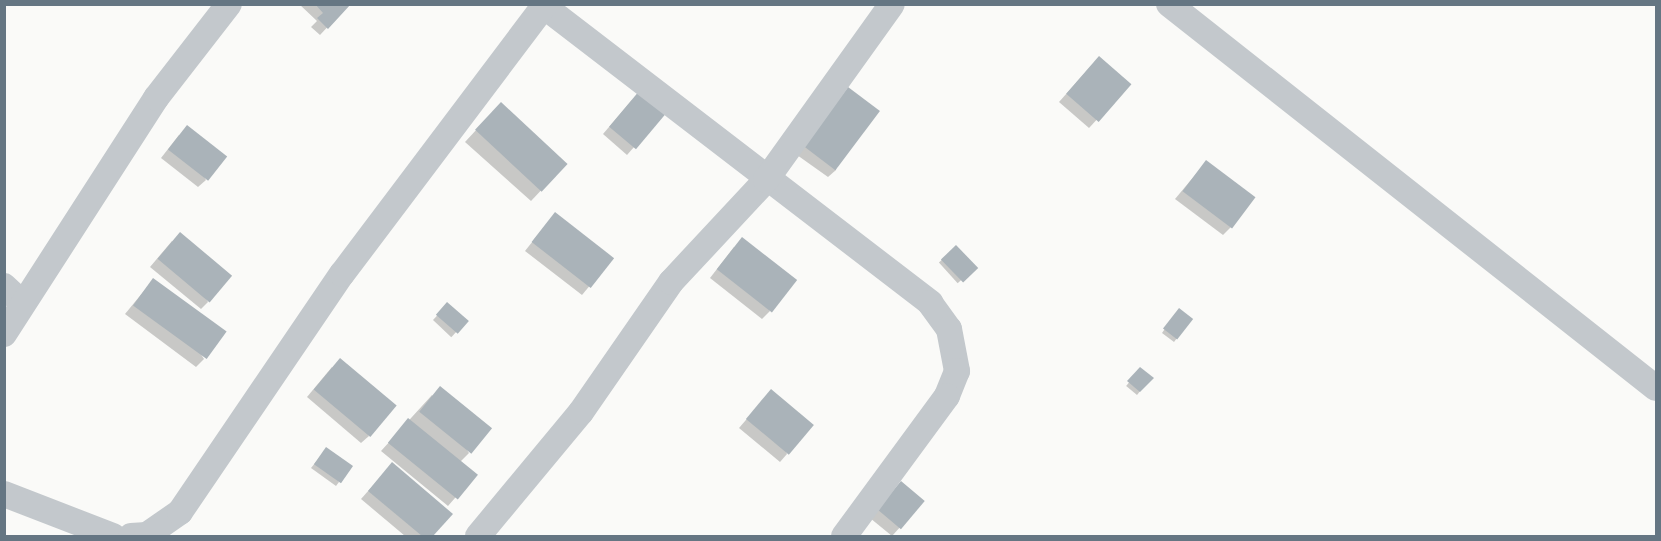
<!DOCTYPE html>
<style>
body{margin:0}
#map{position:relative;width:1661px;height:541px;overflow:hidden;background:#fafaf8;font-family:Cabin,sans-serif}
div>[style]{position:absolute}
.shadow>*{inset:0;background:#0003;transform-origin:0 0}
.building>*{inset:0;background:#aab3b9;transform-origin:0 0}
.street>*{height:26px;margin:-13px;padding:0 13px;transform-origin:13px;border-radius:13px;background:#c3c8cc}
span{translate:-50% -50%;white-space:nowrap;text-align:center;line-height:1.15;-webkit-text-stroke:6px #fff;paint-order:stroke}
.frame{position:absolute;inset:0;border:6px solid #657683;pointer-events:none}
</style>
<div id="map">
<div class="shadow">
<div style="clip-path:polygon(299px 4px,349px 4px,320px 35px,311px 27px,317px 21px)"></div>
<div style="clip-path:polygon(1091px 66px,1129px 85px,1089px 128px,1059px 102px)"></div>
<div style="clip-path:polygon(848px 89px,836px 170px,828px 177px,797px 155px)"></div>
<div style="clip-path:polygon(632px 100px,664px 113px,627px 155px,603px 134px)"></div>
<div style="clip-path:polygon(490px 115px,566px 164px,531px 201px,465px 142px)"></div>
<div style="clip-path:polygon(179px 135px,206px 180px,198px 187px,161px 158px)"></div>
<div style="clip-path:polygon(1206px 162px,1231px 227px,1223px 235px,1175px 199px)"></div>
<div style="clip-path:polygon(548px 222px,612px 259px,582px 295px,525px 251px)"></div>
<div style="clip-path:polygon(172px 241px,208px 302px,201px 309px,150px 267px)"></div>
<div style="clip-path:polygon(734px 247px,770px 311px,762px 319px,710px 278px)"></div>
<div style="left:956px;top:247px;width:28px;height:23px;rotate:48deg"></div>
<div style="clip-path:polygon(153px 280px,204px 359px,196px 367px,125px 314px)"></div>
<div style="left:448px;top:304px;width:25px;height:22px;rotate:43deg"></div>
<div style="clip-path:polygon(1175px 314px,1177px 338px,1174px 342px,1162px 333px)"></div>
<div style="clip-path:polygon(332px 367px,369px 436px,361px 443px,307px 397px)"></div>
<div style="left:1140px;top:369px;width:14px;height:22px;rotate:39deg"></div>
<div style="clip-path:polygon(432px 395px,469px 453px,460px 462px,475px 475px,448px 506px,381px 451px)"></div>
<div style="clip-path:polygon(764px 399px,787px 454px,780px 462px,739px 428px)"></div>
<div style="clip-path:polygon(323px 453px,339px 482px,336px 486px,311px 468px)"></div>
<div style="clip-path:polygon(385px 472px,451px 514px,431px 536px,405px 536px,361px 499px)"></div>
<div style="clip-path:polygon(893px 491px,923px 502px,892px 536px,870px 518px)"></div>
</div>
<div class="building">
<div style="clip-path:polygon(315px 4px,351px 4px,328px 29px,317px 18px,323px 13px)"></div>
<div style="left:1099px;top:56px;width:43px;height:50px;rotate:41deg"></div>
<div style="left:848px;top:87px;width:40px;height:74px;rotate:37deg"></div>
<div style="left:640px;top:90px;width:35px;height:48px;rotate:40deg"></div>
<div style="left:501px;top:102px;width:91px;height:38px;rotate:43deg"></div>
<div style="left:187px;top:125px;width:51px;height:31px;rotate:38deg"></div>
<div style="left:1206px;top:160px;width:62px;height:39px;rotate:37deg"></div>
<div style="left:555px;top:212px;width:75px;height:38px;rotate:38deg"></div>
<div style="left:180px;top:232px;width:68px;height:35px;rotate:40deg"></div>
<div style="left:742px;top:237px;width:70px;height:41px;rotate:38deg"></div>
<div style="left:956px;top:245px;width:32px;height:21px;rotate:46deg"></div>
<div style="left:153px;top:278px;width:91px;height:34px;rotate:36deg"></div>
<div style="left:447px;top:302px;width:29px;height:17px;rotate:41deg"></div>
<div style="left:1179px;top:308px;width:18px;height:26px;rotate:38deg"></div>
<div style="left:340px;top:358px;width:74px;height:41px;rotate:40deg"></div>
<div style="clip-path:polygon(1140px 367px,1154px 378px,1140px 392px,1127px 381px)"></div>
<div style="left:440px;top:386px;width:67px;height:33px;rotate:39deg"></div>
<div style="left:771px;top:389px;width:56px;height:39px;rotate:40deg"></div>
<div style="left:408px;top:418px;width:90px;height:32px;rotate:39deg"></div>
<div style="left:326px;top:447px;width:33px;height:21px;rotate:35deg"></div>
<div style="clip-path:polygon(392px 462px,453px 514px,433px 536px,422px 536px,368px 491px)"></div>
<div style="left:901px;top:481px;width:31px;height:37px;rotate:40deg"></div>
</div>
<div class="street">
<div style="left:541px;top:4px;width:491px;rotate:37.5deg"></div>
<div style="left:930px;top:303px;width:32px;rotate:54deg"></div>
<div style="left:949px;top:329px;width:43px;rotate:79.2deg"></div>
<div style="left:957px;top:371px;width:27px;rotate:112deg"></div>
<div style="left:947px;top:396px;width:174px;rotate:126.3deg"></div>
<div style="left:1169px;top:4px;width:620px;rotate:38.26deg"></div>
<div style="left:4px;top:286px;width:25px;rotate:43deg"></div>
<div style="left:4px;top:334px;width:281px;rotate:-57.2deg"></div>
<div style="left:156px;top:98px;width:119px;rotate:-52.2deg"></div>
<div style="left:4px;top:494px;width:117px;rotate:21.1deg"></div>
<div style="left:131px;top:536px;width:16px;rotate:-4deg"></div>
<div style="left:147px;top:535px;width:40px;rotate:-34.9deg"></div>
<div style="left:180px;top:512px;width:288px;rotate:-55.8deg"></div>
<div style="left:342px;top:274px;width:336px;rotate:-53deg"></div>
<div style="left:478px;top:536px;width:161px;rotate:-50.3deg"></div>
<div style="left:581px;top:412px;width:158px;rotate:-55.3deg"></div>
<div style="left:671px;top:282px;width:139px;rotate:-47deg"></div>
<div style="left:766px;top:180px;width:216px;rotate:-54.4deg"></div>
</div>
<div class="frame"></div>
</div>
